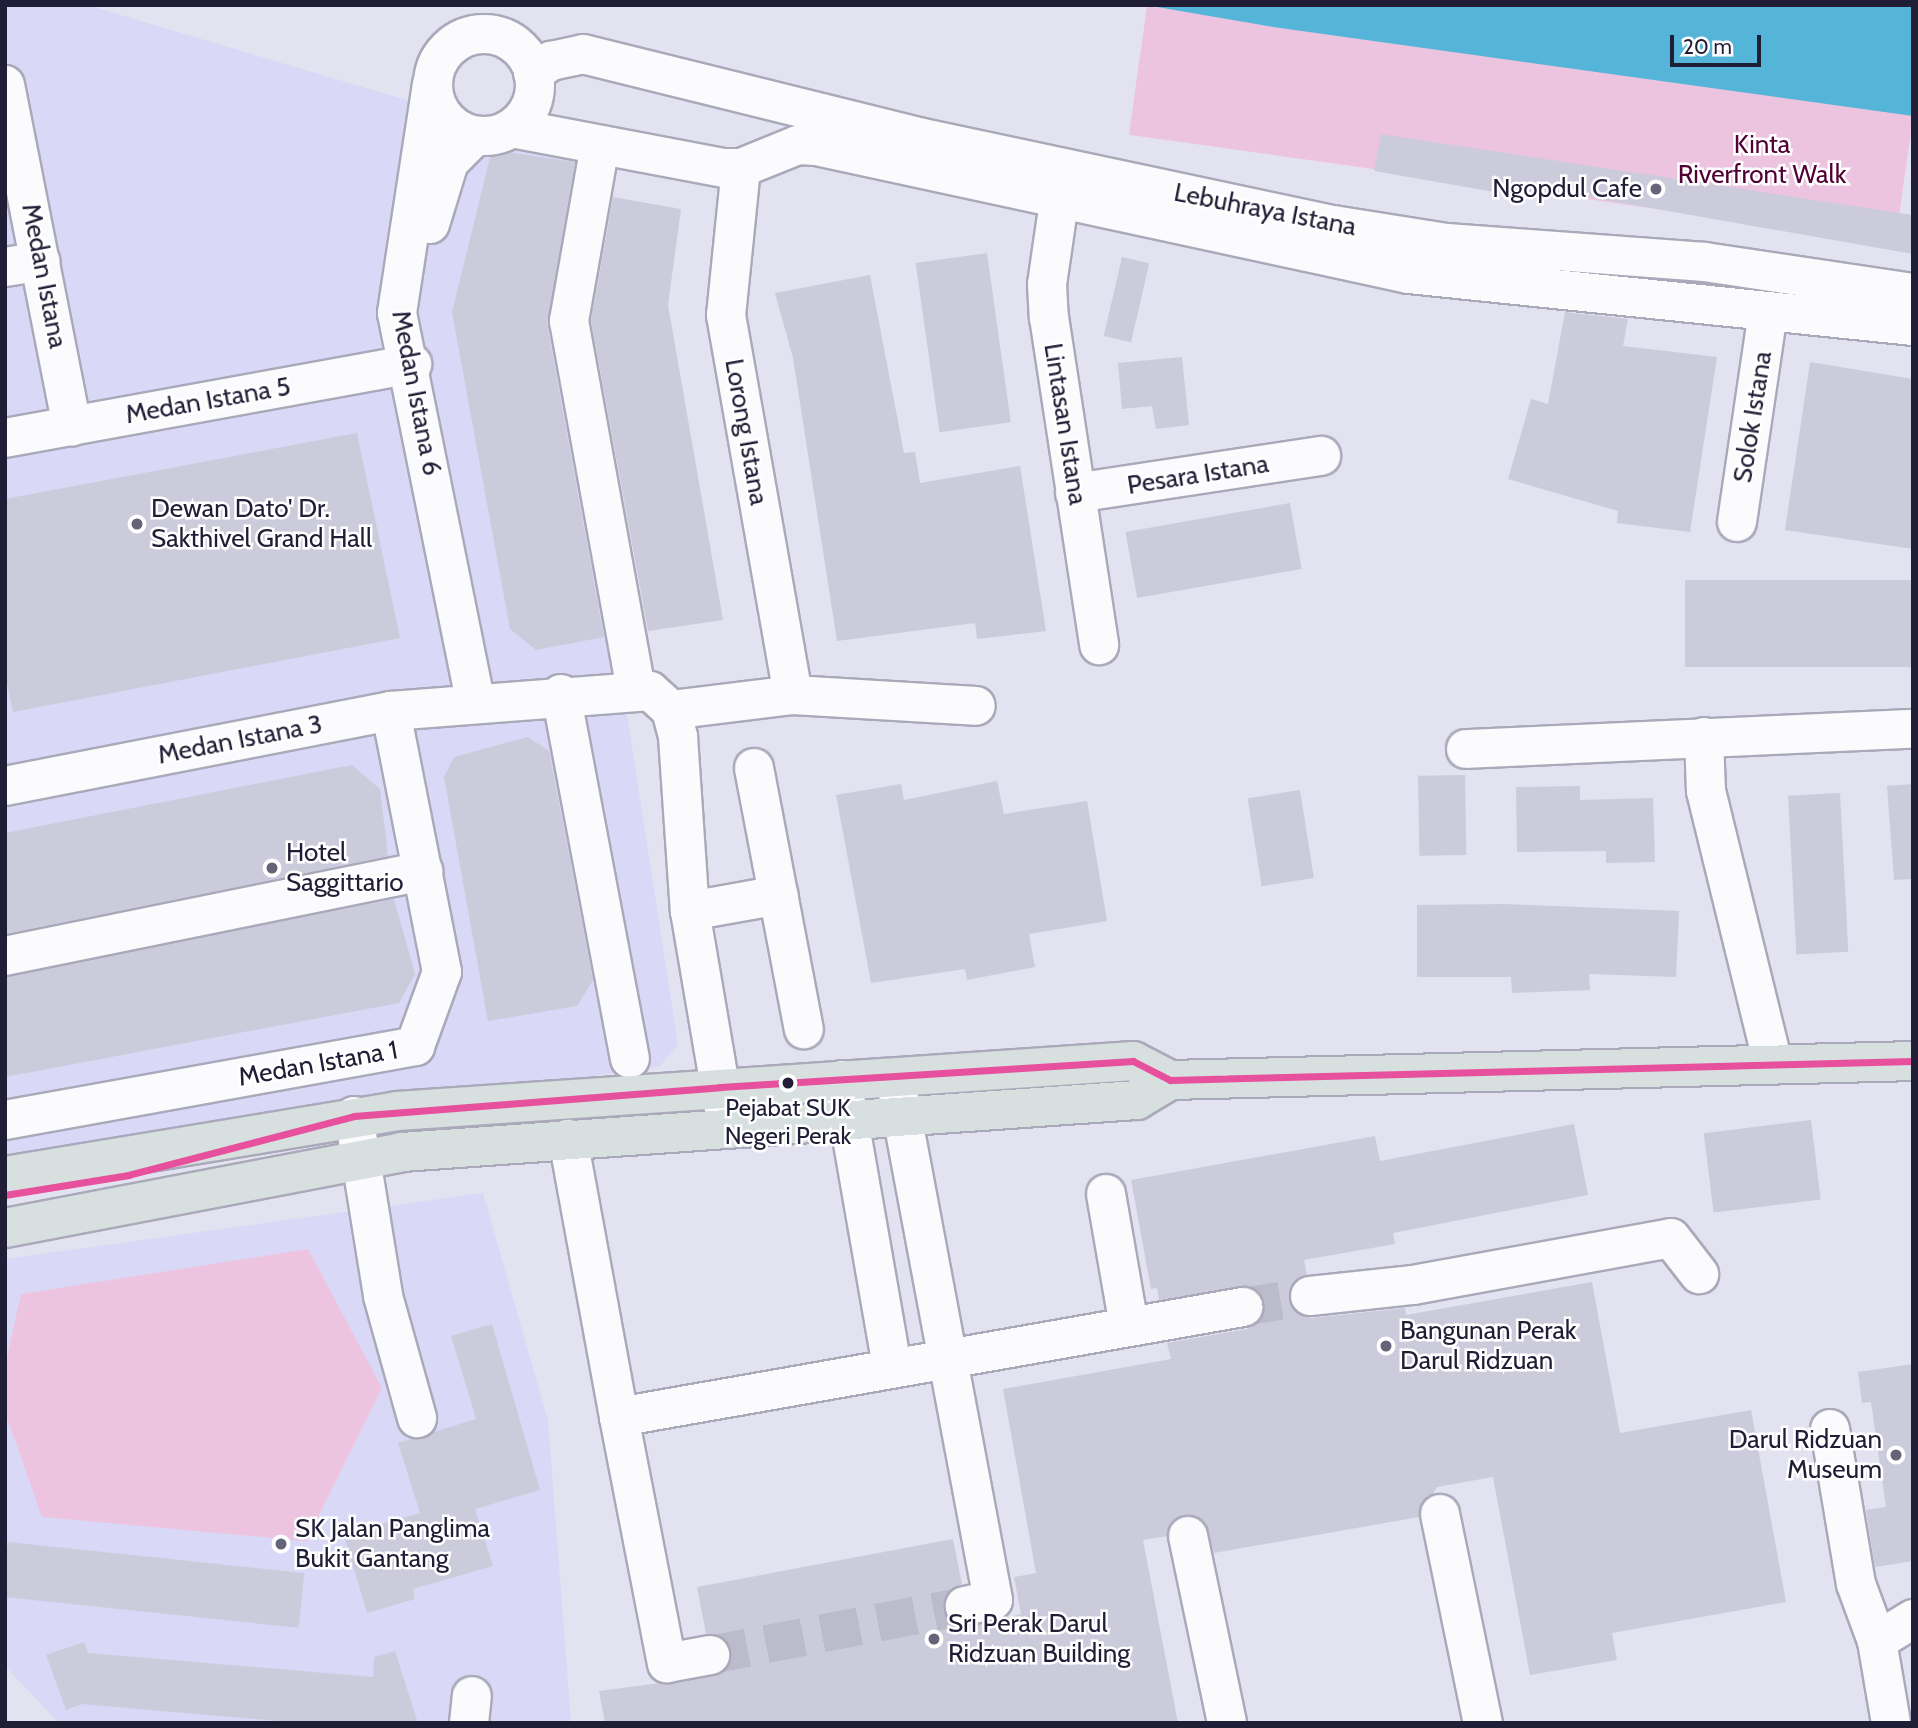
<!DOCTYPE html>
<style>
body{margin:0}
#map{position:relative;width:1918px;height:1728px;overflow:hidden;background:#e3e2f0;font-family:Cabin,sans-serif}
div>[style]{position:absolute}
.built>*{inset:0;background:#d9d8f6}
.green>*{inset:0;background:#edc4df;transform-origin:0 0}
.water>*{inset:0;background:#55b5d9}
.building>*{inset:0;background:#cccbdc;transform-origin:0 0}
.minor-tunnel>*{height:38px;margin-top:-19px;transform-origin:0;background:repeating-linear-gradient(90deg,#bcbbcb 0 38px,transparent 0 57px)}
.roads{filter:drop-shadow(2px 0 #aaa9ba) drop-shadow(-2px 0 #aaa9ba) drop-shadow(0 2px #aaa9ba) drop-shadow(0 -2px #aaa9ba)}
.minor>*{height:38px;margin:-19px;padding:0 19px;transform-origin:19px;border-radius:19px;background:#fbfbfd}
.minor>.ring{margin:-19px;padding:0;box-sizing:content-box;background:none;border:38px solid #fbfbfd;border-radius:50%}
.major>*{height:38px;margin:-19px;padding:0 19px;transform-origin:19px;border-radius:19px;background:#d8dfdf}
.bus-1>*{height:7px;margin:-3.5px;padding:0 3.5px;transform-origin:3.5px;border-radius:3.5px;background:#e6509d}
.dots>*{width:19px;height:19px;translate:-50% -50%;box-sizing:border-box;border:4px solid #fff;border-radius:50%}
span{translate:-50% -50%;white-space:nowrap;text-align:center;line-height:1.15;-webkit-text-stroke:5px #fff;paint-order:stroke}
.bus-label{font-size:24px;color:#201e36}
.park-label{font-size:26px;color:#500034}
.poi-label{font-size:26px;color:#201e36}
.right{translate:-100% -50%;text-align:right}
.left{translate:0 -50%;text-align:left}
.street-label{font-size:26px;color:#201e36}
.frame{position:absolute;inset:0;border:7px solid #201e36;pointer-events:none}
.scale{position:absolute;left:1670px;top:35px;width:91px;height:32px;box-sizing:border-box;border:4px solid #201e36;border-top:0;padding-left:9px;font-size:21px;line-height:24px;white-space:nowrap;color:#201e36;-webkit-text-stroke:5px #fff;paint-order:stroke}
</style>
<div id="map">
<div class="built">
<div style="clip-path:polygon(5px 5px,87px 5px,403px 99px,601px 142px,566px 319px,678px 1045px,660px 1066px,5px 1163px)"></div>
<div style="clip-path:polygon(483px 1193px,548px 1421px,571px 1723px,57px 1721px,5px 1666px,5px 1259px)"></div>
</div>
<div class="green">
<div style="left:1147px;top:6px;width:774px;height:130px;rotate:8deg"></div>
<div style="clip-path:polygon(308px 1249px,382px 1388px,306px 1541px,42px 1517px,5px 1412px,5px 1367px,21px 1294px)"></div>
</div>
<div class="water">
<div style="clip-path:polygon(1145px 5px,1913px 6px,1913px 116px,1273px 27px)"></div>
</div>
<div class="building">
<div style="clip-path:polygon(1381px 134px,1913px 215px,1913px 254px,1543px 189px,1541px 200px,1374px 171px)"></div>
<div style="clip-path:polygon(492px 150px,575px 162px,547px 324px,604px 637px,536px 650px,510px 629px,452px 312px)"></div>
<div style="clip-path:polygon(613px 197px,681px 209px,668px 305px,723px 620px,648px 631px,591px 321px)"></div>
<div style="left:987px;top:253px;width:171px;height:72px;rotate:82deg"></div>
<div style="left:1122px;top:257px;width:28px;height:81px;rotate:13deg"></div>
<div style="clip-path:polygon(870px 275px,904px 453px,915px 452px,920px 483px,1020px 466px,1046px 631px,977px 639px,975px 623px,837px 641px,793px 358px,775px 293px)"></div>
<div style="clip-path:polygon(1565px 312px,1628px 319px,1623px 346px,1717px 357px,1690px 532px,1617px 523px,1618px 511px,1508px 479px,1531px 399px,1548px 404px)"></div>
<div style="clip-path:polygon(1182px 357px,1189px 425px,1156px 429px,1152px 406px,1122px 409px,1118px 363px)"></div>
<div style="clip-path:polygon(1810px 362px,1913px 379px,1913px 549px,1785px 530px)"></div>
<div style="clip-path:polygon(357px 433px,400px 638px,13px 712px,5px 673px,5px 499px)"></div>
<div style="left:1290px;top:503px;width:67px;height:167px;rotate:80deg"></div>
<div style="left:1913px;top:580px;width:87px;height:228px;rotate:90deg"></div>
<div style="clip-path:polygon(528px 737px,549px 751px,593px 980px,577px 1006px,488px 1021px,444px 777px,454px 757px)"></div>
<div style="clip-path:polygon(352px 765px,380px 789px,388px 856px,5px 934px,5px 833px)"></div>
<div style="left:1465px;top:775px;width:80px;height:47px;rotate:89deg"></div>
<div style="clip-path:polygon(997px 781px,1004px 814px,1087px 801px,1107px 921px,1029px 934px,1035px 967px,967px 980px,965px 969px,871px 983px,836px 795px,901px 784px,904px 800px)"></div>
<div style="clip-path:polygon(1913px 784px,1913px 879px,1894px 880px,1887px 786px)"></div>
<div style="clip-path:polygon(1580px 786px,1580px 800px,1653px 798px,1655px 862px,1606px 863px,1606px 851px,1517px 852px,1516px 787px)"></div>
<div style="left:1300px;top:790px;width:89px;height:53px;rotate:81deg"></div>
<div style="left:1840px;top:793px;width:159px;height:52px;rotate:87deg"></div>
<div style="clip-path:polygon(394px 899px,415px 974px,399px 1003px,5px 1077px,5px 977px)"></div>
<div style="clip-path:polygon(1504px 904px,1679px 911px,1676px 977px,1589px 974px,1590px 990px,1512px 993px,1511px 977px,1417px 977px,1417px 905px)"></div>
<div style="left:1811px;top:1120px;width:80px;height:108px;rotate:83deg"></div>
<div style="clip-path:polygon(1574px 1124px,1588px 1195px,1393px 1233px,1395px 1244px,1304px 1260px,1307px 1275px,1290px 1288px,1292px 1308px,1312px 1318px,1405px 1308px,1406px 1315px,1592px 1282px,1620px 1433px,1751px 1410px,1786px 1602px,1612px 1633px,1617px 1660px,1530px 1675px,1493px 1477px,1437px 1487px,1419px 1517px,1214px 1553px,1205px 1522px,1184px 1515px,1173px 1520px,1167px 1536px,1143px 1540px,1178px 1723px,605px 1723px,599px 1691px,714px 1676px,730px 1663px,727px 1641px,706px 1634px,697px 1587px,953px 1539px,962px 1584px,944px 1599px,949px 1621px,970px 1627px,1021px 1614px,1014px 1577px,1036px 1573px,1003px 1389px,1171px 1359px,1167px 1343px,1247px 1329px,1264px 1314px,1260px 1294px,1250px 1286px,1159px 1300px,1157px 1288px,1151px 1289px,1131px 1180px,1375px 1136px,1380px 1161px)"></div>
<div style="clip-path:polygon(492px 1324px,540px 1490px,475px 1509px,493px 1566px,413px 1589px,415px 1599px,367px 1613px,344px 1535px,420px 1513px,398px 1443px,476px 1419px,451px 1336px)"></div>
<div style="clip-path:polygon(1913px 1364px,1913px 1561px,1875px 1567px,1866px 1510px,1886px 1507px,1871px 1402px,1862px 1403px,1858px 1372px)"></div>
<div style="left:8px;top:1542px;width:298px;height:55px;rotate:6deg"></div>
<div style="clip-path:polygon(84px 1642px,88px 1653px,373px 1677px,374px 1657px,395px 1651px,418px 1723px,300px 1723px,82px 1704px,66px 1710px,46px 1655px)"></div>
</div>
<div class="minor-tunnel">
<div style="left:1243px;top:1307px;width:68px;rotate:-9.3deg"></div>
<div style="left:710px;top:1655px;width:260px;rotate:-10.9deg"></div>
</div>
<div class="roads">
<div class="minor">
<div class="ring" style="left:433px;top:34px;width:64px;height:64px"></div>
<div style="left:533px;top:73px;width:22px;rotate:-34deg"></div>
<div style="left:551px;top:61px;width:33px;rotate:-12deg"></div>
<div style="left:583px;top:54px;width:350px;rotate:13.9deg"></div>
<div style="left:923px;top:138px;width:419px;rotate:12deg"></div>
<div style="left:1333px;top:225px;width:115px;rotate:9deg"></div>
<div style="left:1447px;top:243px;width:259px;rotate:4.2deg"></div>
<div style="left:1705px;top:262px;width:210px;rotate:8.5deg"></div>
<div style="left:432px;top:84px;width:232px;rotate:98.7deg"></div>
<div style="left:397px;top:313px;width:396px;rotate:78.6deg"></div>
<div style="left:5px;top:85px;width:348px;rotate:78.9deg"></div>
<div style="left:512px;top:128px;width:216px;rotate:10.7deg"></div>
<div style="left:724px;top:168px;width:17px"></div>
<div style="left:741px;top:168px;width:61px;rotate:-22deg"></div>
<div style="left:798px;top:145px;width:18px;rotate:3deg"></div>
<div style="left:816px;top:146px;width:607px;rotate:12.18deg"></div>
<div style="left:1409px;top:274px;width:507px;rotate:5.89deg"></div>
<div style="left:600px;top:145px;width:179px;rotate:100deg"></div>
<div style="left:569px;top:321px;width:374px;rotate:79.7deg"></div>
<div style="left:741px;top:168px;width:148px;rotate:95.8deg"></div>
<div style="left:726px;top:315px;width:386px;rotate:80deg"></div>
<div style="left:1059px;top:202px;width:83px;rotate:98.3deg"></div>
<div style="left:1047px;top:284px;width:33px;rotate:87deg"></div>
<div style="left:1049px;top:317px;width:332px;rotate:81.3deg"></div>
<div style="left:430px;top:224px;width:65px;rotate:-73deg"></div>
<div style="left:449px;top:162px;width:37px;rotate:-45deg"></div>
<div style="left:5px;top:267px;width:36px;rotate:-9deg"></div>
<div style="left:5px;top:438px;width:414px;rotate:-10.3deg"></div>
<div style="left:1075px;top:493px;width:249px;rotate:-8.6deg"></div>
<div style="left:1737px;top:522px;width:212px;rotate:-81.6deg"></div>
<div style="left:561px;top:694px;width:371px;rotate:79.3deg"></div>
<div style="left:671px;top:710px;width:123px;rotate:-7deg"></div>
<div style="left:793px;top:695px;width:183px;rotate:3.4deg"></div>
<div style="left:1704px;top:737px;width:54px;rotate:87.9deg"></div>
<div style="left:1706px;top:791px;width:281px;rotate:76.2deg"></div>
<div style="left:1466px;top:749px;width:447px;rotate:-2.6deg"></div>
<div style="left:754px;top:768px;width:266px;rotate:79.2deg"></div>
<div style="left:5px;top:786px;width:393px;rotate:-11deg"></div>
<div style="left:391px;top:711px;width:260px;rotate:-4.4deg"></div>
<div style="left:650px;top:691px;width:28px;rotate:42deg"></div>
<div style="left:671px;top:710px;width:28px;rotate:75deg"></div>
<div style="left:678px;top:737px;width:174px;rotate:86.1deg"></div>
<div style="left:690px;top:911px;width:220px;rotate:80.3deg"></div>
<div style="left:690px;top:911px;width:90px;rotate:-10.2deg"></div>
<div style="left:5px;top:956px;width:427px;rotate:-11.5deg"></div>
<div style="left:842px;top:1080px;width:290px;rotate:80.1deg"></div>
<div style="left:896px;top:1083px;width:526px;rotate:79.37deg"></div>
<div style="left:993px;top:1600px;width:29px;rotate:168deg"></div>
<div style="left:354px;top:1116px;width:182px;rotate:80.8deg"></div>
<div style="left:383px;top:1296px;width:127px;rotate:74.4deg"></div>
<div style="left:5px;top:1120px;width:417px;rotate:-10.2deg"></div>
<div style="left:415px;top:1046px;width:79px;rotate:-70deg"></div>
<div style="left:442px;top:972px;width:266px;rotate:-101.1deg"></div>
<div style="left:568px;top:1139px;width:283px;rotate:79.6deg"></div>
<div style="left:619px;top:1417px;width:634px;rotate:-10deg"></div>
<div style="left:1106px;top:1194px;width:134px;rotate:80.1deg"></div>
<div style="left:1310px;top:1296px;width:104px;rotate:-6.1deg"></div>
<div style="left:1413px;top:1285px;width:262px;rotate:-10.3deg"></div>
<div style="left:1671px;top:1238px;width:46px;rotate:52.1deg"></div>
<div style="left:619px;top:1417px;width:251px;rotate:79deg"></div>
<div style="left:667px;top:1663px;width:44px;rotate:-10.5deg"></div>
<div style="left:1830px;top:1429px;width:157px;rotate:80.5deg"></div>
<div style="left:1856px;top:1584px;width:61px;rotate:69.8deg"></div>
<div style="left:1877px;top:1641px;width:83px;rotate:80.3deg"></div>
<div style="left:1440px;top:1514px;width:213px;rotate:78.4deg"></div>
<div style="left:1188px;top:1536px;width:191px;rotate:78.2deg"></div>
<div style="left:1877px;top:1641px;width:42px;rotate:-31.4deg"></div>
<div style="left:469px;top:1723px;width:27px;rotate:-84deg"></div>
</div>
<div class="major">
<div style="left:5px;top:1176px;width:397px;rotate:-9.4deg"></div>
<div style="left:397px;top:1111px;width:738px;rotate:-3.89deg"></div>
<div style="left:1133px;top:1061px;width:42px;rotate:27.2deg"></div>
<div style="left:5px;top:1228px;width:404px;rotate:-10.8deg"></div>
<div style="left:402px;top:1152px;width:737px;rotate:-4.05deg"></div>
<div style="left:1137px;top:1100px;width:39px;rotate:-31deg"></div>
<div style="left:1170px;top:1080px;width:743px;rotate:-1.46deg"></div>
</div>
</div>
<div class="bus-1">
<div style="left:5px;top:1195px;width:125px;rotate:-9.2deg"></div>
<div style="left:128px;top:1175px;width:234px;rotate:-14.6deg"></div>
<div style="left:354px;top:1116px;width:367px;rotate:-4.5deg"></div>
<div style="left:720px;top:1087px;width:414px;rotate:-3.6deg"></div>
<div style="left:1133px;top:1061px;width:42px;rotate:27.2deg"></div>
<div style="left:1170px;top:1080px;width:743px;rotate:-1.46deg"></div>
</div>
<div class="dots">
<div style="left:1656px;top:189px;background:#646377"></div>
<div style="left:137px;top:524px;background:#646377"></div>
<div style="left:272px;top:868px;background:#646377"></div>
<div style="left:788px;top:1083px;background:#201e36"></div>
<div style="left:1386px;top:1346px;background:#646377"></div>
<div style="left:1896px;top:1455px;background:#646377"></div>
<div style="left:281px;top:1544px;background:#646377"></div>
<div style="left:934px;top:1639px;background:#646377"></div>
</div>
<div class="bus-label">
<span style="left:788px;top:1122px">Pejabat SUK<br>Negeri Perak</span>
</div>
<div class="park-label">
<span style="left:1762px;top:160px">Kinta<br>Riverfront Walk</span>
</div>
<div class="poi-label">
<span class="right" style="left:1642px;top:189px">Ngopdul Cafe</span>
<span class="left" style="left:151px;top:524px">Dewan Dato' Dr.<br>Sakthivel Grand Hall</span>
<span class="left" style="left:286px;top:868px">Hotel<br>Saggittario</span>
<span class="left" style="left:1400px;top:1346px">Bangunan Perak<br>Darul Ridzuan</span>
<span class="right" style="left:1882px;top:1455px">Darul Ridzuan<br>Museum</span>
<span class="left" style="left:295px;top:1544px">SK Jalan Panglima<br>Bukit Gantang</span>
<span class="left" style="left:948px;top:1639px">Sri Perak Darul<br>Ridzuan Building</span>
</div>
<div class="street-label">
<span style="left:1265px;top:210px;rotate:11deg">Lebuhraya Istana</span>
<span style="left:44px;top:276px;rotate:79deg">Medan Istana</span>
<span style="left:416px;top:393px;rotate:79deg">Medan Istana 6</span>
<span style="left:208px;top:401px;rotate:-10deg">Medan Istana 5</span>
<span style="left:1753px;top:417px;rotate:-81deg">Solok Istana</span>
<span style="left:1065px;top:424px;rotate:81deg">Lintasan Istana</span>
<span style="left:746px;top:432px;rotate:80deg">Lorong Istana</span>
<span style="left:1198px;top:475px;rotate:-9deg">Pesara Istana</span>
<span style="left:240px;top:740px;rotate:-11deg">Medan Istana 3</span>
<span style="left:318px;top:1064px;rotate:-10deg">Medan Istana 1</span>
</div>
<div class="frame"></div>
<div class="scale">20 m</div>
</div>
